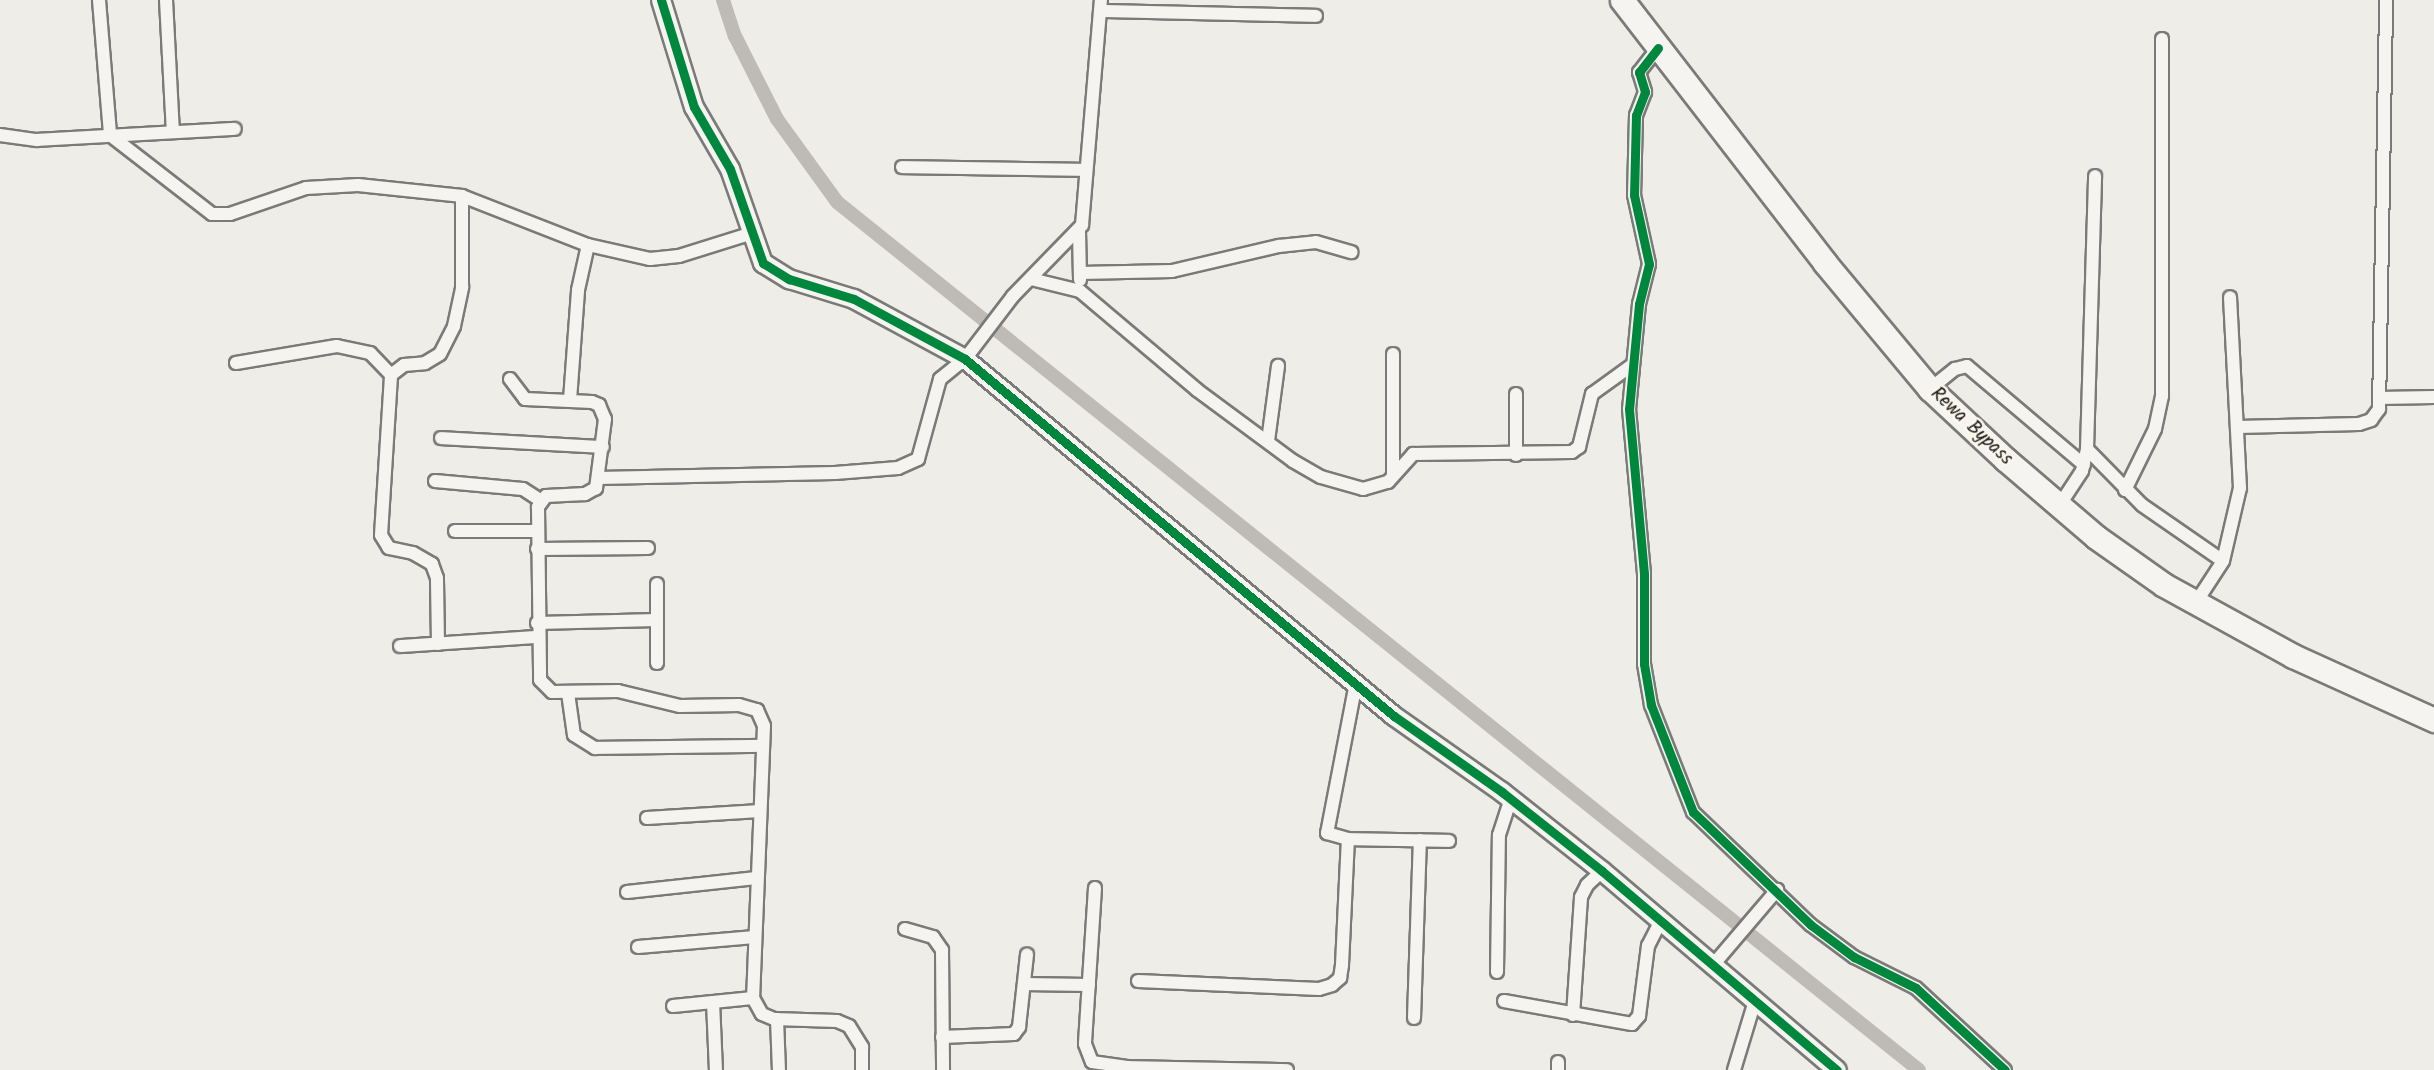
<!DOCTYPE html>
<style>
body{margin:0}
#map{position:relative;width:2434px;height:1070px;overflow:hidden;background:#eeede8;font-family:Kalam,sans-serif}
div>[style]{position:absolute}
.canal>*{height:14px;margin:-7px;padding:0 7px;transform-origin:7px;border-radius:7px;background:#bebbb6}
.roads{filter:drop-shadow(2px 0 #7a7a78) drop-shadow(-2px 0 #7a7a78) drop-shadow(0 2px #7a7a78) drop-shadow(0 -2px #7a7a78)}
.street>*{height:12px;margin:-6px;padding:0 6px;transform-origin:6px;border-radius:6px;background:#f5f4f0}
.secondary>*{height:18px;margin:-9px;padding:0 9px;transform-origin:9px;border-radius:9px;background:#f5f4f0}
.highway>*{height:23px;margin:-11.5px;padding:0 11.5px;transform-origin:11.5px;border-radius:11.5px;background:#f5f4f0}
.cycleway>*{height:9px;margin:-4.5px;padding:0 4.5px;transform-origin:4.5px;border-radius:4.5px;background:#00873e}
span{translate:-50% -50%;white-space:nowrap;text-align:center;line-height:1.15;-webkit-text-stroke:5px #fbf7ec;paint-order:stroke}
.street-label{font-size:19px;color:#1c1c1c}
</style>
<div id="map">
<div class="canal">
<div style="left:723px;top:0;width:38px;rotate:72deg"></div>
<div style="left:735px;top:36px;width:93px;rotate:63.2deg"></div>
<div style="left:777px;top:119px;width:102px;rotate:54.1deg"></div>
<div style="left:837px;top:202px;width:1387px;rotate:38.74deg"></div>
</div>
<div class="roads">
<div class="street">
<div style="left:99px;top:0;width:135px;rotate:85.3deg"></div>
<div style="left:110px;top:135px;width:129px;rotate:37.8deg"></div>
<div style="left:212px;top:214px;width:18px"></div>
<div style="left:230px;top:214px;width:80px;rotate:-18.9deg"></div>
<div style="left:306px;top:188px;width:52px;rotate:-3.3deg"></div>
<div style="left:358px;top:185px;width:105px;rotate:6deg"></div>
<div style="left:462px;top:196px;width:135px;rotate:21.3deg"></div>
<div style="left:588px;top:245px;width:64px;rotate:12.7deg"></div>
<div style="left:650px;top:259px;width:29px;rotate:-6deg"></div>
<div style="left:679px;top:256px;width:77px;rotate:-17.3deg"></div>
<div style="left:166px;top:0;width:132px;rotate:87deg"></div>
<div style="left:1100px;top:11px;width:216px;rotate:1.3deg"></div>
<div style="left:1658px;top:48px;width:31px;rotate:128deg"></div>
<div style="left:1639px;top:72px;width:21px;rotate:73deg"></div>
<div style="left:1645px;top:92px;width:25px;rotate:111deg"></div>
<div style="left:1636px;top:115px;width:80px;rotate:91.4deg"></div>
<div style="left:1634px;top:195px;width:71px;rotate:77.7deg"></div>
<div style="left:1649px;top:264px;width:41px;rotate:104deg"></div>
<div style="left:1639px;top:304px;width:105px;rotate:95.4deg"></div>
<div style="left:1629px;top:409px;width:166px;rotate:84.8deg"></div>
<div style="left:1644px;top:574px;width:90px;rotate:90deg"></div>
<div style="left:1644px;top:664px;width:42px;rotate:80.3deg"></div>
<div style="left:1651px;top:705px;width:115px;rotate:68.6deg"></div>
<div style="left:1693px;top:812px;width:163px;rotate:43.8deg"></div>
<div style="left:1811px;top:925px;width:54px;rotate:36.7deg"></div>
<div style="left:1854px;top:957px;width:69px;rotate:26.6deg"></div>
<div style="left:1916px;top:988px;width:121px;rotate:42.7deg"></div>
<div style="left:0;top:135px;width:37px;rotate:8deg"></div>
<div style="left:37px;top:140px;width:198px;rotate:-3.2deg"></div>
<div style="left:902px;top:167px;width:184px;rotate:0.9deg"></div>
<div style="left:1079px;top:231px;width:49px;rotate:88.8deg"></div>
<div style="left:1080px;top:273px;width:92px;rotate:-1.2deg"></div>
<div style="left:1172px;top:271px;width:110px;rotate:-13.2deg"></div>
<div style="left:1279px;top:246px;width:37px;rotate:-6deg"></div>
<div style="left:1316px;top:242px;width:37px;rotate:16deg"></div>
<div style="left:1031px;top:279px;width:50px;rotate:13.8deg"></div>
<div style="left:1080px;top:291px;width:153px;rotate:40.2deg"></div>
<div style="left:1197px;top:390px;width:119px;rotate:36.5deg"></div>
<div style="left:1293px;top:461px;width:32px;rotate:30deg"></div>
<div style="left:1321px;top:477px;width:44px;rotate:15.9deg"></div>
<div style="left:1363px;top:489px;width:26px;rotate:-16deg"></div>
<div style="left:1388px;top:482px;width:38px;rotate:-48deg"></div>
<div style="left:1413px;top:454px;width:159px;rotate:-0.7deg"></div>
<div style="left:1572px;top:452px;width:9px;rotate:-36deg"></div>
<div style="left:1579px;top:447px;width:55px;rotate:-76.2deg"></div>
<div style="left:1592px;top:394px;width:48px;rotate:-35.7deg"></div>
<div style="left:1393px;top:354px;width:122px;rotate:90deg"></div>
<div style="left:236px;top:363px;width:102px;rotate:-9.6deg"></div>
<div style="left:337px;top:346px;width:34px;rotate:12deg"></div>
<div style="left:370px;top:353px;width:30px;rotate:46deg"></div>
<div style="left:510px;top:379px;width:25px;rotate:53deg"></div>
<div style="left:525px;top:399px;width:67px;rotate:2.6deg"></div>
<div style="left:592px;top:402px;width:8px;rotate:23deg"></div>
<div style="left:599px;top:405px;width:15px;rotate:67deg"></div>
<div style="left:605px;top:419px;width:70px;rotate:97.4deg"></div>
<div style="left:596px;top:488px;width:13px;rotate:151deg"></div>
<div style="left:585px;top:494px;width:39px;rotate:177deg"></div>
<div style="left:546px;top:496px;width:14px;rotate:126deg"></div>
<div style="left:538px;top:507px;width:173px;rotate:89.3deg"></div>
<div style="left:540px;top:680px;width:17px;rotate:45deg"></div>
<div style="left:552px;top:692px;width:66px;rotate:-0.9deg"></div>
<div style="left:618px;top:691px;width:64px;rotate:13.6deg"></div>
<div style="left:680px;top:706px;width:59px;rotate:-1deg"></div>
<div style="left:739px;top:705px;width:19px;rotate:16deg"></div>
<div style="left:757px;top:710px;width:17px;rotate:66deg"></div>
<div style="left:764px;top:726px;width:272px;rotate:92.3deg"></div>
<div style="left:753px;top:998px;width:18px;rotate:61deg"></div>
<div style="left:762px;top:1014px;width:13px;rotate:23deg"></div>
<div style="left:774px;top:1019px;width:63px;rotate:1.8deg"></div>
<div style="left:837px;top:1021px;width:13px;rotate:23deg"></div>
<div style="left:849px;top:1026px;width:25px;rotate:58deg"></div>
<div style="left:862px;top:1047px;width:23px;rotate:90deg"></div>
<div style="left:1930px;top:389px;width:32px;rotate:-39deg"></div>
<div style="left:1955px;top:369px;width:12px;rotate:-14deg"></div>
<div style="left:1967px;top:366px;width:153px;rotate:40.2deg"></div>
<div style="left:1516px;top:394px;width:61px;rotate:90deg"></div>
<div style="left:2379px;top:398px;width:55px;rotate:-1deg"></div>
<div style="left:570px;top:400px;width:110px;rotate:-85.8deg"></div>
<div style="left:578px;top:290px;width:46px;rotate:-77.5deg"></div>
<div style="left:2238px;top:427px;width:121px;rotate:-1.4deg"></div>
<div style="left:2359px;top:424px;width:13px;rotate:-18deg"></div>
<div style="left:2371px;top:420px;width:14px;rotate:-54deg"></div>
<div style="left:2379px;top:409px;width:409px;rotate:-89deg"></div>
<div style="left:441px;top:438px;width:162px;rotate:3.2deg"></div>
<div style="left:1268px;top:441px;width:76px;rotate:-82.4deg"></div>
<div style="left:2087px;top:449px;width:78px;rotate:45.5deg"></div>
<div style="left:2142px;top:505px;width:98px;rotate:34.7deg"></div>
<div style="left:598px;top:478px;width:237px;rotate:-1.2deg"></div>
<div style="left:835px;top:473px;width:63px;rotate:-4.5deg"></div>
<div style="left:898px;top:468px;width:22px;rotate:-24deg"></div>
<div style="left:918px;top:459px;width:83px;rotate:-74.6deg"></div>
<div style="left:940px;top:379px;width:32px;rotate:-39deg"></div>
<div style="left:965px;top:359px;width:79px;rotate:-52.7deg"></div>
<div style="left:1013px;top:296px;width:99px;rotate:-45.8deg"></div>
<div style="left:1082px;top:225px;width:226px;rotate:-85.2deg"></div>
<div style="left:435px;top:481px;width:88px;rotate:5.2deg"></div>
<div style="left:523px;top:489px;width:20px;rotate:33deg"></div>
<div style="left:2125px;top:490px;width:68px;rotate:-63.8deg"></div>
<div style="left:2155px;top:429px;width:34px;rotate:-78deg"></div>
<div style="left:2162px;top:396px;width:357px;rotate:-90deg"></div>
<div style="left:2059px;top:506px;width:42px;rotate:-56.7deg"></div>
<div style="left:2082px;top:471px;width:23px;rotate:-77deg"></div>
<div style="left:2087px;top:449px;width:273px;rotate:-88.3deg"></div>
<div style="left:455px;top:531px;width:81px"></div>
<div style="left:537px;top:549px;width:111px;rotate:-0.5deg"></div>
<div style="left:2195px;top:604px;width:51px;rotate:-56.9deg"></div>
<div style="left:2223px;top:561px;width:75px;rotate:-76.9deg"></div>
<div style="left:2240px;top:488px;width:191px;rotate:-93deg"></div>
<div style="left:537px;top:623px;width:120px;rotate:-1.4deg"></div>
<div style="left:438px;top:644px;width:66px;rotate:-90.9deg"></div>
<div style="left:437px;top:578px;width:15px;rotate:-110deg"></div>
<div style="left:432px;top:564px;width:22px;rotate:-150deg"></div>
<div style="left:413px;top:553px;width:25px;rotate:-168deg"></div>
<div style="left:389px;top:548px;width:15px;rotate:-122deg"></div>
<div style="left:381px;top:535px;width:160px;rotate:-86.4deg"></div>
<div style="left:391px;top:375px;width:16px;rotate:-38deg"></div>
<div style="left:404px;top:365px;width:21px;rotate:-5deg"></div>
<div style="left:425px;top:363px;width:17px;rotate:-31deg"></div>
<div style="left:440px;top:354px;width:31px;rotate:-63deg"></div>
<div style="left:454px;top:326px;width:40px;rotate:-78deg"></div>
<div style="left:462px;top:287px;width:91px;rotate:-90deg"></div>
<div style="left:400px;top:646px;width:137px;rotate:-3.8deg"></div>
<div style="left:657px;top:663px;width:79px;rotate:-90deg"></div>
<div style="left:1356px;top:683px;width:153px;rotate:100.9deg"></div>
<div style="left:1327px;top:833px;width:22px;rotate:16deg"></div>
<div style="left:1348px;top:839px;width:101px;rotate:1.1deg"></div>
<div style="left:568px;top:693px;width:42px;rotate:81.9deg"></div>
<div style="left:574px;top:735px;width:25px;rotate:32deg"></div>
<div style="left:595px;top:748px;width:168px;rotate:-0.7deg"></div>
<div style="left:647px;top:818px;width:113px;rotate:-3.5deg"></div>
<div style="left:1095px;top:888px;width:156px;rotate:93.7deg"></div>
<div style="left:1085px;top:1044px;width:19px;rotate:69deg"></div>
<div style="left:1092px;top:1062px;width:37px;rotate:8deg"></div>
<div style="left:1129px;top:1067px;width:158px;rotate:1.1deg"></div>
<div style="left:627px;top:892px;width:130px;rotate:-6.2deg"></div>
<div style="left:905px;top:929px;width:29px;rotate:16deg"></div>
<div style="left:933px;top:937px;width:16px;rotate:55deg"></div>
<div style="left:942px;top:950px;width:120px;rotate:89.5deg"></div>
<div style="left:638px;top:947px;width:117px;rotate:-4.9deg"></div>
<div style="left:1713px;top:965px;width:99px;rotate:-49.5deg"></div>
<div style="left:1497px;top:972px;width:137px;rotate:-89.2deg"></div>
<div style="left:1499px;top:835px;width:38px;rotate:-72deg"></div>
<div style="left:1138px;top:981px;width:181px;rotate:2.5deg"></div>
<div style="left:1319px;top:989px;width:14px;rotate:-17deg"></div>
<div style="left:1332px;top:985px;width:11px;rotate:-41deg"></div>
<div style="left:1340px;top:978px;width:13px;rotate:-81deg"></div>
<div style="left:1342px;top:965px;width:126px;rotate:-87.3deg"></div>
<div style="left:1024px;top:984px;width:65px;rotate:0.9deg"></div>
<div style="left:1504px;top:1001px;width:130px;rotate:10.2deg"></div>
<div style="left:1632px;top:1024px;width:11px;rotate:-49deg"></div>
<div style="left:1639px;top:1016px;width:71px;rotate:-82.7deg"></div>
<div style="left:1648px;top:946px;width:28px;rotate:-63deg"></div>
<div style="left:713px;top:1002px;width:68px;rotate:87.5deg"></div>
<div style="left:673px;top:1006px;width:80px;rotate:-5.7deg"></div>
<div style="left:1573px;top:1015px;width:118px;rotate:-86.1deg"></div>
<div style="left:1581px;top:897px;width:13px;rotate:-63deg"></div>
<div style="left:1587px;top:885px;width:21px;rotate:-43deg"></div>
<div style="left:1414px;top:1018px;width:178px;rotate:-88.1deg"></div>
<div style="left:777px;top:1019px;width:51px;rotate:87.8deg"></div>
<div style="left:942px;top:1037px;width:72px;rotate:-2.4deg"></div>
<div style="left:1014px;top:1034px;width:9px;rotate:-54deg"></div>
<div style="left:1019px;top:1027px;width:73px;rotate:-83.7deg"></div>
<div style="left:1558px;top:1070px;width:8px;rotate:-90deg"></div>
<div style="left:1734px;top:1070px;width:72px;rotate:-73.1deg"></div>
</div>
<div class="secondary">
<div style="left:661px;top:0;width:112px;rotate:72.9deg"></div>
<div style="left:694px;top:107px;width:72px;rotate:59.9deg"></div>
<div style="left:730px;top:169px;width:100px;rotate:70.7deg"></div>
<div style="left:763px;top:263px;width:31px;rotate:32deg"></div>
<div style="left:789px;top:279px;width:68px;rotate:17.1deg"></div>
<div style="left:854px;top:299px;width:126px;rotate:28.4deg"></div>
<div style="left:965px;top:359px;width:558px;rotate:39.77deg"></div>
<div style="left:1394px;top:716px;width:132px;rotate:35.1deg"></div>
<div style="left:1502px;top:792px;width:127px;rotate:38.3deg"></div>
<div style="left:1602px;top:871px;width:308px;rotate:40.3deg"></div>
</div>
<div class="highway">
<div style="left:1622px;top:0;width:332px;rotate:52.3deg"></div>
<div style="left:1825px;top:263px;width:164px;rotate:50.2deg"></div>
<div style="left:1930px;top:389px;width:103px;rotate:43deg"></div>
<div style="left:2005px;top:459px;width:120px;rotate:40.6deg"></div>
<div style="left:2096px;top:537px;width:83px;rotate:35.2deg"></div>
<div style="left:2164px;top:585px;width:147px;rotate:28.8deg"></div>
<div style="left:2293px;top:656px;width:155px;rotate:24.4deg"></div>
</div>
</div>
<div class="cycleway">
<div style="left:661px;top:0;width:112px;rotate:72.9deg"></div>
<div style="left:694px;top:107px;width:72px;rotate:59.9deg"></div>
<div style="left:730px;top:169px;width:100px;rotate:70.7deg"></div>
<div style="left:763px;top:263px;width:31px;rotate:32deg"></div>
<div style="left:789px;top:279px;width:68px;rotate:17.1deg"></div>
<div style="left:854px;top:299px;width:126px;rotate:28.4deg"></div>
<div style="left:965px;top:359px;width:558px;rotate:39.77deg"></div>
<div style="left:1394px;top:716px;width:132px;rotate:35.1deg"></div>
<div style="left:1502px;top:792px;width:127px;rotate:38.3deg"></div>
<div style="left:1602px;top:871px;width:308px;rotate:40.3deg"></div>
<div style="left:1658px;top:48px;width:31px;rotate:128deg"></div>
<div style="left:1639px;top:72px;width:21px;rotate:73deg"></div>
<div style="left:1645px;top:92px;width:25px;rotate:111deg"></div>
<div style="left:1636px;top:115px;width:80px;rotate:91.4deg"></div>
<div style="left:1634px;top:195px;width:71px;rotate:77.7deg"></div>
<div style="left:1649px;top:264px;width:41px;rotate:104deg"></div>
<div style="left:1639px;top:304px;width:105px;rotate:95.4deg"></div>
<div style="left:1629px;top:409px;width:166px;rotate:84.8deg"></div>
<div style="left:1644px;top:574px;width:90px;rotate:90deg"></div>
<div style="left:1644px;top:664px;width:42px;rotate:80.3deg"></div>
<div style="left:1651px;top:705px;width:115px;rotate:68.6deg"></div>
<div style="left:1693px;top:812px;width:163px;rotate:43.8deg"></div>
<div style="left:1811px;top:925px;width:54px;rotate:36.7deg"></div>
<div style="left:1854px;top:957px;width:69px;rotate:26.6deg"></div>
<div style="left:1916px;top:988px;width:121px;rotate:42.7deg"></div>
</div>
<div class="street-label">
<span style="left:1971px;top:427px;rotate:43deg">Rewa Bypass</span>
</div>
</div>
